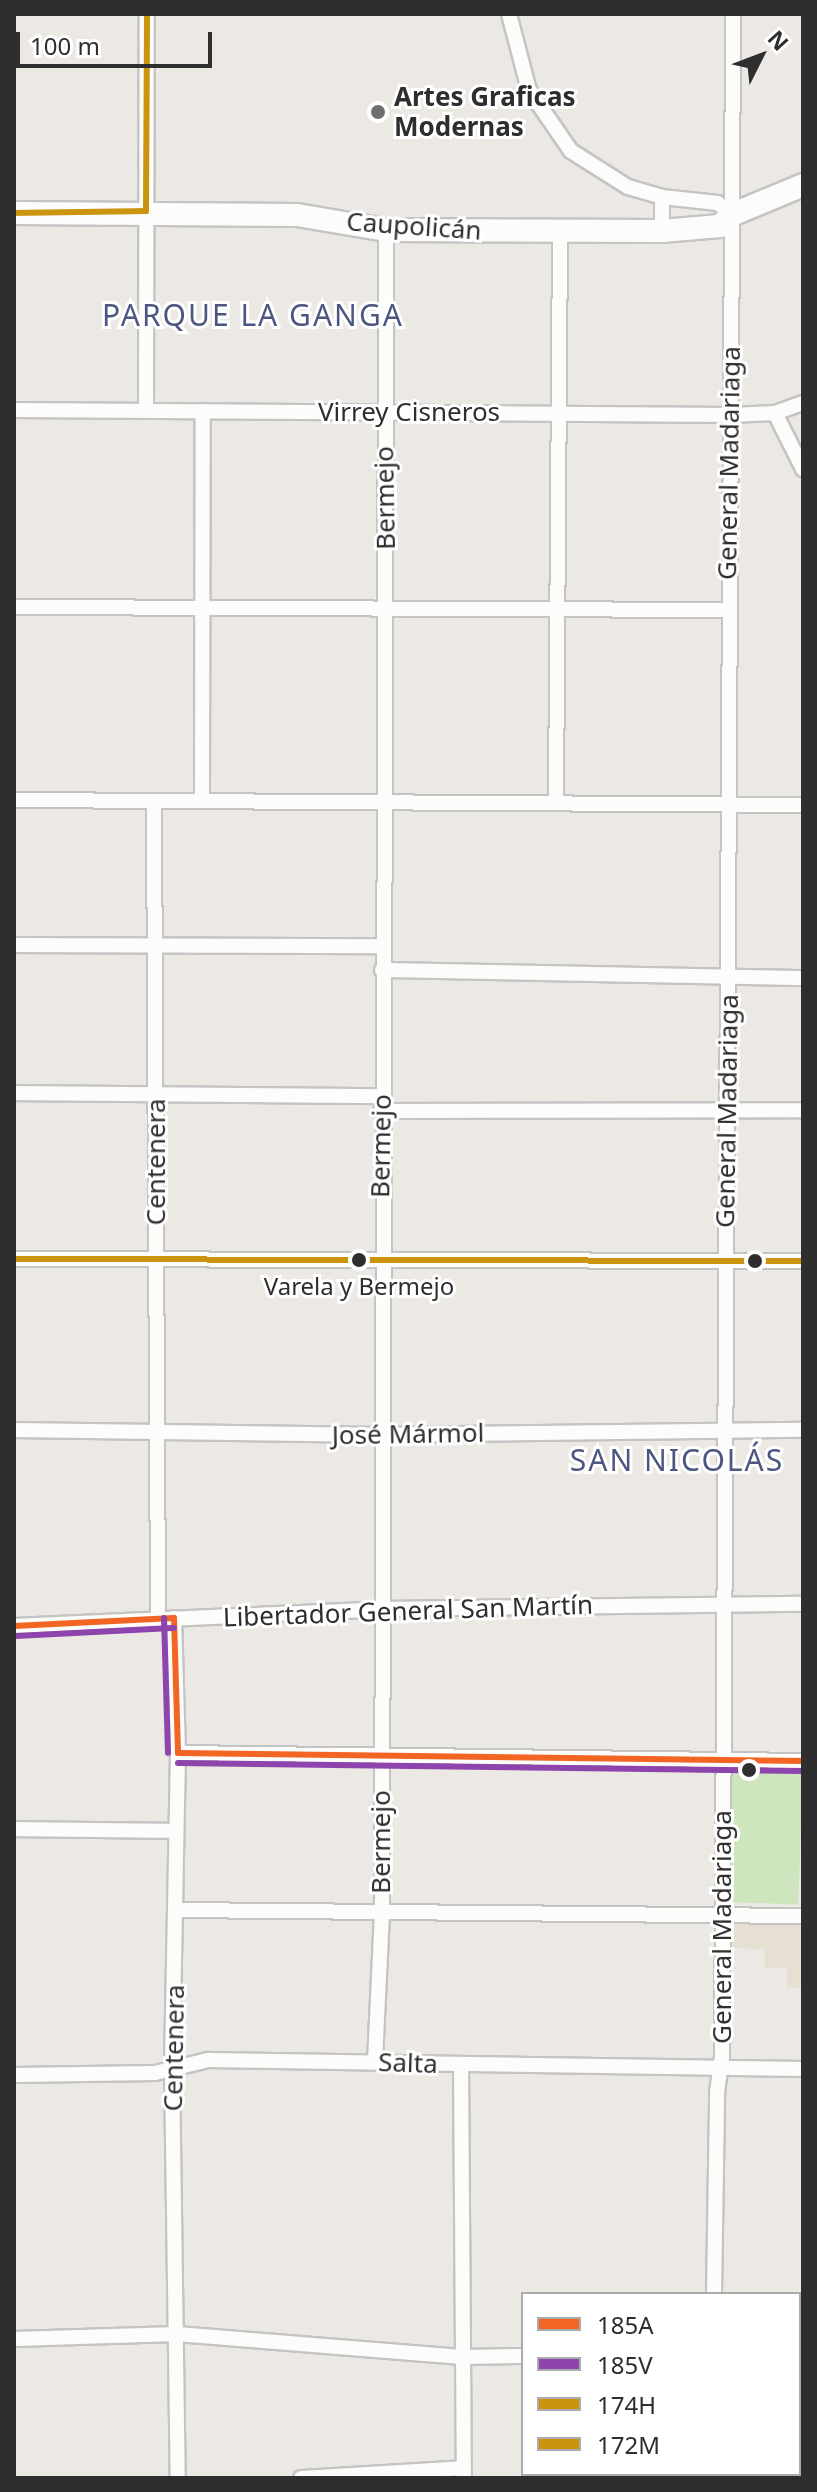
<!DOCTYPE html>
<meta charset="utf-8">
<style>
body{margin:0}
#map{position:relative;width:817px;height:2492px;overflow:hidden;background:#ece8e4;font-family:"Noto Sans",sans-serif}
div>[style]{position:absolute}
.education>*{inset:0;background:#e6e0d3}
.green>*{inset:0;background:#cee6be;transform-origin:0 0}
.roads{filter:drop-shadow(2px 0 #c5c4c5) drop-shadow(-2px 0 #c5c4c5) drop-shadow(0 2px #c5c4c5) drop-shadow(0 -2px #c5c4c5)}
.street>*{height:14px;margin:-7px;padding:0 7px;transform-origin:7px;border-radius:7px;background:#fcfcfb}
.secondary>*{height:22px;margin:-11px;padding:0 11px;transform-origin:11px;border-radius:11px;background:#fcfcfb}
.bus-1>*{height:6px;margin:-3px;padding:0 3px;transform-origin:3px;border-radius:3px;background:#f26522}
.bus-2>*{height:6px;margin:-3px;padding:0 3px;transform-origin:3px;border-radius:3px;background:#8e44ad}
.bus-3>*{height:6px;margin:-3px;padding:0 3px;transform-origin:3px;border-radius:3px;background:#ca940c}
.bus-4>*{height:6px;margin:-3px;padding:0 3px;transform-origin:3px;border-radius:3px;background:#ca940c}
.dots>*{width:22px;height:22px;translate:-50% -50%;box-sizing:border-box;border:4px solid #fff;border-radius:50%}
span{translate:-50% -50%;white-space:nowrap;text-align:center;line-height:1.15;-webkit-text-stroke:6px #fff;paint-order:stroke}
.bus-label{font-size:24px;color:#2e2e2e}
.poi-label{font-size:26px;color:#2e2e2e;font-weight:700}
.left{translate:0 -50%;text-align:left}
.street-label{font-size:26px;color:#2e2e2e}
.quarter-label{font-size:30px;color:#4d5680;letter-spacing:2px}
.frame{position:absolute;inset:0;border:16px solid #2e2e2e;pointer-events:none}
.legend{position:absolute;left:521px;top:2292px;width:280px;height:184px;box-sizing:border-box;background:#fff;border:2px solid #ababab;margin:0;padding:10px 14px;list-style:none;font-size:24px;color:#2e2e2e}
.legend li{display:flex;align-items:center;gap:16px;height:40px}
.legend b{width:40px;border:2px solid #ababab}
.north{position:absolute;left:721px;top:16px;width:80px;height:80px;-webkit-text-stroke:6px #fff;paint-order:stroke;rotate:48deg;font-size:22px;font-weight:700;line-height:32px;text-align:center;color:#2e2e2e}
.north::after{content:'';display:block;margin:auto;width:28px;height:36px;background:#2e2e2e;clip-path:polygon(50% 0,100% 100%,50% 72%,0 100%)}
.scale{position:absolute;left:16px;top:32px;width:196px;height:36px;box-sizing:border-box;border:4px solid #2e2e2e;border-top:0;padding-left:10px;font-size:24px;line-height:28px;white-space:nowrap;color:#2e2e2e;-webkit-text-stroke:6px #fff;paint-order:stroke}
</style>
<div id="map">
<div class="education">
<div style="clip-path:polygon(733px 1923px,803px 1923px,803px 1988px,787px 1988px,787px 1968px,765px 1968px,765px 1949px,727px 1948px)"></div>
</div>
<div class="green">
<div style="left:729px;top:1769px;width:74px;height:133px;rotate:2deg"></div>
</div>
<div class="roads">
<div class="street">
<div style="left:509px;top:14px;width:79px;rotate:75.3deg"></div>
<div style="left:529px;top:90px;width:74px;rotate:55.5deg"></div>
<div style="left:571px;top:151px;width:67px;rotate:32.3deg"></div>
<div style="left:628px;top:187px;width:35px;rotate:16deg"></div>
<div style="left:662px;top:197px;width:56px;rotate:6.1deg"></div>
<div style="left:718px;top:203px;width:18px;rotate:43deg"></div>
<div style="left:662px;top:197px;width:34px;rotate:90deg"></div>
<div style="left:14px;top:410px;width:717px;rotate:0.4deg"></div>
<div style="left:731px;top:415px;width:44px;rotate:-2.6deg"></div>
<div style="left:775px;top:413px;width:30px;rotate:-20deg"></div>
<div style="left:146px;top:410px;width:396px;rotate:-89.9deg"></div>
<div style="left:775px;top:413px;width:63px;rotate:63.4deg"></div>
<div style="left:14px;top:607px;width:712px;rotate:0.24deg"></div>
<div style="left:14px;top:800px;width:789px;rotate:0.36deg"></div>
<div style="left:202px;top:801px;width:390px;rotate:-89.9deg"></div>
<div style="left:154px;top:802px;width:816px;rotate:89.72deg"></div>
<div style="left:556px;top:802px;width:569px;rotate:-89.6deg"></div>
<div style="left:14px;top:945px;width:368px;rotate:0.2deg"></div>
<div style="left:382px;top:970px;width:421px;rotate:1.1deg"></div>
<div style="left:14px;top:1093px;width:367px;rotate:0.5deg"></div>
<div style="left:381px;top:1111px;width:422px;rotate:-0.1deg"></div>
<div style="left:14px;top:1259px;width:789px;rotate:0.15deg"></div>
<div style="left:14px;top:1430px;width:366px;rotate:0.8deg"></div>
<div style="left:380px;top:1435px;width:423px;rotate:-0.7deg"></div>
<div style="left:174px;top:1618px;width:135px;rotate:88.3deg"></div>
<div style="left:178px;top:1753px;width:315px;rotate:91.1deg"></div>
<div style="left:172px;top:2068px;width:410px;rotate:89.2deg"></div>
<div style="left:14px;top:1626px;width:368px;rotate:-2.6deg"></div>
<div style="left:382px;top:1609px;width:421px;rotate:-0.7deg"></div>
<div style="left:178px;top:1753px;width:625px;rotate:0.73deg"></div>
<div style="left:14px;top:1829px;width:162px;rotate:0.7deg"></div>
<div style="left:176px;top:1910px;width:627px;rotate:0.55deg"></div>
<div style="left:375px;top:2061px;width:148px;rotate:-87.3deg"></div>
<div style="left:382px;top:1913px;width:1683px;rotate:-89.86deg"></div>
<div style="left:461px;top:2064px;width:414px;rotate:89.6deg"></div>
<div style="left:14px;top:2075px;width:141px;rotate:-0.8deg"></div>
<div style="left:155px;top:2073px;width:55px;rotate:-13.8deg"></div>
<div style="left:208px;top:2060px;width:595px;rotate:0.87deg"></div>
<div style="left:714px;top:2294px;width:202px;rotate:-89.1deg"></div>
<div style="left:717px;top:2092px;width:36px;rotate:-82deg"></div>
<div style="left:722px;top:2056px;width:2042px;rotate:-89.69deg"></div>
<div style="left:14px;top:2339px;width:163px;rotate:-1.8deg"></div>
<div style="left:177px;top:2334px;width:289px;rotate:4.6deg"></div>
<div style="left:465px;top:2357px;width:58px;rotate:-1deg"></div>
<div style="left:799px;top:2351px;width:4px"></div>
<div style="left:713px;top:2474px;width:4px;rotate:90deg"></div>
<div style="left:301px;top:2478px;width:163px;rotate:-3.5deg"></div>
</div>
<div class="secondary">
<div style="left:14px;top:213px;width:283px;rotate:0.4deg"></div>
<div style="left:297px;top:215px;width:90px;rotate:9.6deg"></div>
<div style="left:386px;top:230px;width:276px;rotate:0.2deg"></div>
<div style="left:662px;top:231px;width:58px;rotate:-4.9deg"></div>
<div style="left:720px;top:226px;width:16px;rotate:-45deg"></div>
<div style="left:731px;top:215px;width:78px;rotate:-22.6deg"></div>
</div>
</div>
<div class="bus-1">
<div style="left:174px;top:1618px;width:135px;rotate:88.3deg"></div>
<div style="left:14px;top:1626px;width:160px;rotate:-2.9deg"></div>
<div style="left:178px;top:1753px;width:625px;rotate:0.73deg"></div>
</div>
<div class="bus-2">
<div style="left:164px;top:1618px;width:135px;rotate:88.3deg"></div>
<div style="left:14px;top:1636px;width:160px;rotate:-2.9deg"></div>
<div style="left:178px;top:1763px;width:625px;rotate:0.73deg"></div>
</div>
<div class="bus-3">
<div style="left:14px;top:1259px;width:789px;rotate:0.15deg"></div>
</div>
<div class="bus-4">
<div style="left:14px;top:213px;width:132px;rotate:-0.9deg"></div>
<div style="left:146px;top:211px;width:197px;rotate:-89.7deg"></div>
</div>
<div class="dots">
<div style="left:378px;top:112px;background:#706f6e"></div>
<div style="left:359px;top:1260px;background:#2e2e2e"></div>
<div style="left:755px;top:1261px;background:#2e2e2e"></div>
<div style="left:749px;top:1770px;background:#2e2e2e"></div>
</div>
<div class="bus-label">
<span style="left:359px;top:1286px">Varela y Bermejo</span>
</div>
<div class="poi-label">
<span class="left" style="left:394px;top:112px">Artes Graficas<br>Modernas</span>
</div>
<div class="street-label">
<span style="left:414px;top:226px;rotate:4deg">Caupolicán</span>
<span style="left:409px;top:412px">Virrey Cisneros</span>
<span style="left:729px;top:463px;rotate:-89deg">General Madariaga</span>
<span style="left:385px;top:498px;rotate:-91deg">Bermejo</span>
<span style="left:727px;top:1111px;rotate:-89deg">General Madariaga</span>
<span style="left:381px;top:1146px;rotate:-89deg">Bermejo</span>
<span style="left:156px;top:1162px;rotate:-90deg">Centenera</span>
<span style="left:408px;top:1434px;rotate:-1deg">José Mármol</span>
<span style="left:408px;top:1611px;rotate:-2deg">Libertador General San Martín</span>
<span style="left:381px;top:1842px;rotate:-90deg">Bermejo</span>
<span style="left:722px;top:1927px;rotate:-90deg">General Madariaga</span>
<span style="left:174px;top:2048px;rotate:-89deg">Centenera</span>
<span style="left:408px;top:2063px;rotate:2deg">Salta</span>
</div>
<div class="quarter-label">
<span style="left:253px;top:315px">PARQUE LA GANGA</span>
<span style="left:677px;top:1460px">SAN NICOLÁS</span>
</div>
<div class="frame"></div>
<ul class="legend">
<li><b style="height:10px;background:#f26522"></b>185A</li>
<li><b style="height:10px;background:#8e44ad"></b>185V</li>
<li><b style="height:10px;background:#ca940c"></b>174H</li>
<li><b style="height:10px;background:#ca940c"></b>172M</li>
</ul>
<div class="north">N</div>
<div class="scale">100 m</div>
</div>
